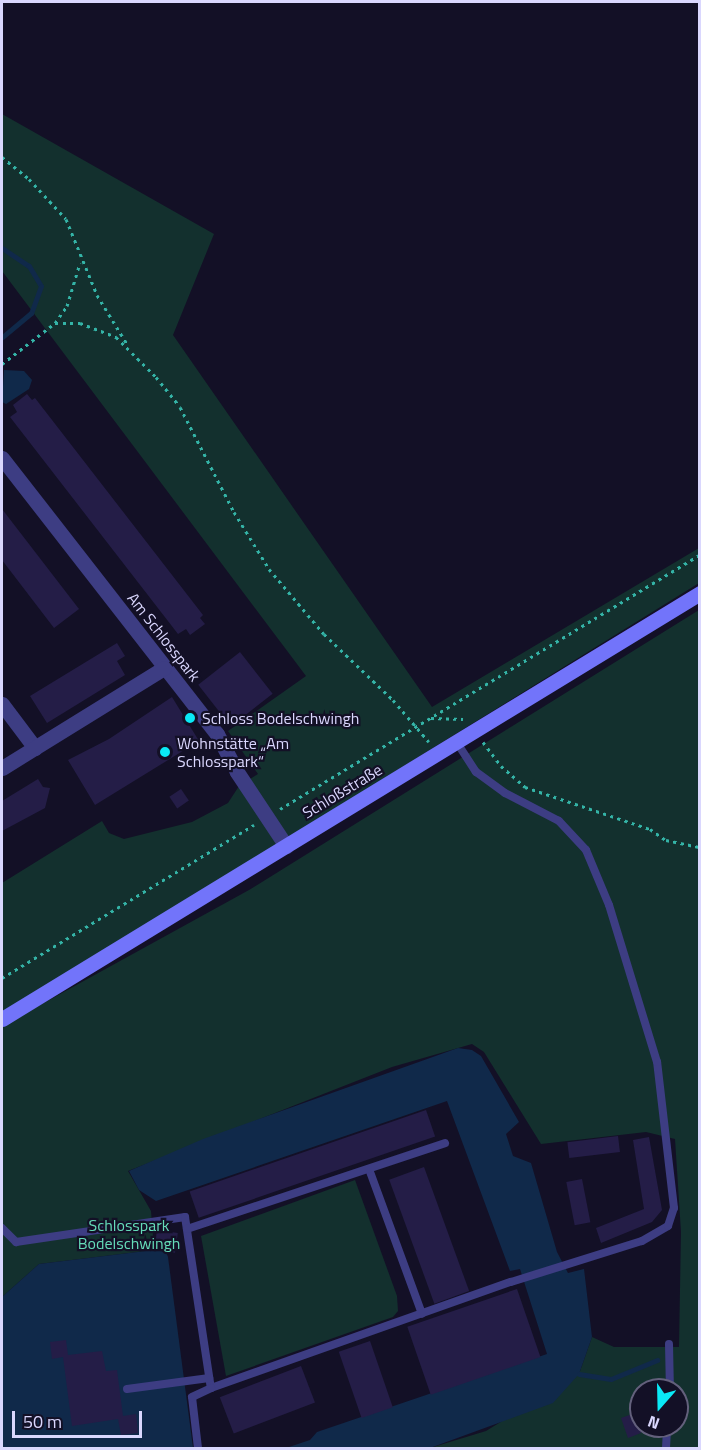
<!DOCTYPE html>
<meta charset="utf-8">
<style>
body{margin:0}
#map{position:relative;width:701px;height:1450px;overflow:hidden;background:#131026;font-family:"Titillium Web",sans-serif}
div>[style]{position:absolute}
.green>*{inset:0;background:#13302e}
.water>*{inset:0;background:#10294a}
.stream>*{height:5px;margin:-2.5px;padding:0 2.5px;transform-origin:2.5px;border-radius:2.5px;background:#10294a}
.building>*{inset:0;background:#241d47;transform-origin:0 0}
.path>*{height:3px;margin-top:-1.5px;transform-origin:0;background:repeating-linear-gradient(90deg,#34b4a7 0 3px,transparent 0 7.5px)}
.lane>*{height:8px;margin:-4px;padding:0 4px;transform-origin:4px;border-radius:4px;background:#3d3d83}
.street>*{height:15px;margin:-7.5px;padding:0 7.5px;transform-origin:7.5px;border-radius:7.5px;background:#3d3d83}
.secondary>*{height:15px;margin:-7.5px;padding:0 7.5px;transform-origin:7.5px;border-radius:7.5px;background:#7274fa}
.dots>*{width:16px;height:16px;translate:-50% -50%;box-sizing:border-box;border:3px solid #131026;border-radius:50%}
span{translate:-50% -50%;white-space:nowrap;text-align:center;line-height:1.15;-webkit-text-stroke:4.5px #131026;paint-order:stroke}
.street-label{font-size:16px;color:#dad7fe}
.poi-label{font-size:16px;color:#dad7fe}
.left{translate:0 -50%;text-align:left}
.park-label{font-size:16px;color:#65dcb9}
.frame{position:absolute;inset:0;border:3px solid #dad7fe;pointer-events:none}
.north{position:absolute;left:629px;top:1378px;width:60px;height:60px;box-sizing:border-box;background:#131026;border:2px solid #63607c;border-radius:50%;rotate:200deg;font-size:16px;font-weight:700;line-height:24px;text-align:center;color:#dad7fe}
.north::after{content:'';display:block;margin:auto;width:21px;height:27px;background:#0ae9f6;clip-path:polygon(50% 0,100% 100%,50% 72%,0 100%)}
.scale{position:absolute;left:12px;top:1411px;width:130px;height:27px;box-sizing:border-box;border:3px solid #dad7fe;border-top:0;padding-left:8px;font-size:18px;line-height:21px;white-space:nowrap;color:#dad7fe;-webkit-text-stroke:4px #131026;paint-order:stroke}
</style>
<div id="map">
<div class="green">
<div style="clip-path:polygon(2px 114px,214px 234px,173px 335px,432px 707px,699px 548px,699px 583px,2px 1015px,2px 883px,102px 821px,109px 833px,124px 839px,192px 822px,228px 803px,239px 786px,258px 774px,228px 731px,306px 676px,2px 271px)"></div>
<div style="clip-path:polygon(evenodd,699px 610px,699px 1448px,430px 1448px,486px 1431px,579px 1374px,592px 1337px,614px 1347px,679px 1347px,681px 1232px,675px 1139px,646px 1132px,541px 1144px,484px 1052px,472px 1044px,392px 1067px,128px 1171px,151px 1211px,154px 1250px,39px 1264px,2px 1297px,2px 1026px,249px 890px,699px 610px,641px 1390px,677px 1390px,677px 1426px,641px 1426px,641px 1390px)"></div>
<div style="clip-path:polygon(355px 1180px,397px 1296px,398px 1311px,393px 1317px,226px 1376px,201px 1236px)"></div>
</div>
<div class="water">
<div style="clip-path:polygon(4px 370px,24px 371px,32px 380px,29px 389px,6px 404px,2px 402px)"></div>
<div style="clip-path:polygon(458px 1048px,472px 1050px,481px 1056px,519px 1122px,506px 1134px,513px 1156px,531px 1163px,557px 1252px,568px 1273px,584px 1269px,592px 1337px,579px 1374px,553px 1403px,430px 1448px,286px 1448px,310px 1440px,317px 1432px,547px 1354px,520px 1269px,510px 1271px,447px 1101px,156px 1201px,139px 1190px,129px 1171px,203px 1139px)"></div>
<div style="clip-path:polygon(154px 1250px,166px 1252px,168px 1257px,193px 1448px,2px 1448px,2px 1297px,39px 1264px)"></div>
</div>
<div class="stream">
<div style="left:2px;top:248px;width:32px;rotate:34deg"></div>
<div style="left:29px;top:266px;width:23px;rotate:59deg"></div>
<div style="left:41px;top:286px;width:29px;rotate:110deg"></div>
<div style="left:31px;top:313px;width:38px;rotate:140deg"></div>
<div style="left:579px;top:1374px;width:32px;rotate:9deg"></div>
<div style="left:611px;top:1379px;width:50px;rotate:-22.4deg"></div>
</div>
<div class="building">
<div style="clip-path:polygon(27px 394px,32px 400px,35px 398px,203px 615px,200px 618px,205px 624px,190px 635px,186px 629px,178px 634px,10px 417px,17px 412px,13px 405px)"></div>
<div style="clip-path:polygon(2px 509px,79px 609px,54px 628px,2px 560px)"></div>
<div style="clip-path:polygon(117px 643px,125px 656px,117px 661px,125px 675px,47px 723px,30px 696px)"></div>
<div style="left:240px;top:652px;width:53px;height:53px;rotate:52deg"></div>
<div style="clip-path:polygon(172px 697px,199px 741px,95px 805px,68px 760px,109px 739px)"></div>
<div style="clip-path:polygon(38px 779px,43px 787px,50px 788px,45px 808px,2px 831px,2px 801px)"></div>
<div style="left:181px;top:789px;width:14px;height:14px;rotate:56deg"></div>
<div style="left:426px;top:1110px;width:28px;height:250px;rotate:71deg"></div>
<div style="left:618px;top:1136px;width:16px;height:51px;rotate:83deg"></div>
<div style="clip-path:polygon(649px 1137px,662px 1210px,652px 1222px,601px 1243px,596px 1228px,644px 1209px,633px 1140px)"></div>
<div style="left:424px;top:1167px;width:132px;height:37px;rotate:70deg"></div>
<div style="left:582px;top:1179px;width:44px;height:16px;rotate:79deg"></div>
<div style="left:157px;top:1230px;width:21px;height:20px;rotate:8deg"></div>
<div style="left:517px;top:1289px;width:72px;height:116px;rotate:71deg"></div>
<div style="clip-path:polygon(66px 1340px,68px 1355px,102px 1351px,106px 1371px,117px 1370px,123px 1416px,136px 1414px,138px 1433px,121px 1435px,118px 1419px,72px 1426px,63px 1357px,52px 1359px,50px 1342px)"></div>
<div style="left:370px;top:1341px;width:70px;height:33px;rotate:71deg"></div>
<div style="left:301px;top:1366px;width:39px;height:87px;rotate:69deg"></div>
<div style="clip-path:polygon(641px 1411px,641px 1433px,628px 1438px,621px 1418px)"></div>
</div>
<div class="path">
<div style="left:2px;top:157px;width:35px;rotate:39deg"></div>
<div style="left:29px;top:179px;width:54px;rotate:47.2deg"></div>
<div style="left:66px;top:219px;width:82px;rotate:67.8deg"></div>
<div style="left:97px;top:295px;width:57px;rotate:58.5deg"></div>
<div style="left:55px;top:323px;width:25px"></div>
<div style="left:80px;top:323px;width:39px;rotate:21deg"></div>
<div style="left:116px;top:337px;width:57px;rotate:45deg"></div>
<div style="left:156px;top:377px;width:38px;rotate:51deg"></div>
<div style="left:180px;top:407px;width:118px;rotate:62.8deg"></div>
<div style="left:234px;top:512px;width:67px;rotate:58.4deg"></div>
<div style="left:269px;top:569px;width:85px;rotate:49.8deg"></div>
<div style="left:324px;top:634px;width:95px;rotate:43.7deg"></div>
<div style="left:393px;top:700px;width:55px;rotate:49.4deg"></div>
<div style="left:2px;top:364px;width:67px;rotate:-37.7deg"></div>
<div style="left:55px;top:323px;width:21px;rotate:-55deg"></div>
<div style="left:67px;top:306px;width:45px;rotate:-73.2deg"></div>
<div style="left:431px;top:718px;width:32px;rotate:2deg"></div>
<div style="left:483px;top:742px;width:30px;rotate:53deg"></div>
<div style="left:501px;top:766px;width:32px;rotate:41deg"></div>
<div style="left:525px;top:787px;width:132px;rotate:18.6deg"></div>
<div style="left:650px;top:829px;width:19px;rotate:35deg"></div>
<div style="left:666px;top:840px;width:35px;rotate:12deg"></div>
<div style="left:280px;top:809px;width:491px;rotate:-31.2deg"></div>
<div style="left:2px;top:978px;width:295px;rotate:-31.3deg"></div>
</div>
<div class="lane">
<div style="left:369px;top:1169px;width:154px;rotate:69.9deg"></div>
<div style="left:2px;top:1228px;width:20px;rotate:45deg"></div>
<div style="left:16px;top:1242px;width:171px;rotate:-8.4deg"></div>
<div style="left:185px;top:1217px;width:173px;rotate:81.4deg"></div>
<div style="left:211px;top:1388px;width:318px;rotate:-19.5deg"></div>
<div style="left:511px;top:1282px;width:137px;rotate:-17.4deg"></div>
<div style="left:642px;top:1241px;width:30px;rotate:-30deg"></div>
<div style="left:668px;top:1226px;width:19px;rotate:-72deg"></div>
<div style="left:674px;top:1208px;width:147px;rotate:-96.6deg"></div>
<div style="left:657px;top:1062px;width:164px;rotate:-107deg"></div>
<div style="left:609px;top:905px;width:60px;rotate:-112.7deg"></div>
<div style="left:586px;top:850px;width:40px;rotate:-133deg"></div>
<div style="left:559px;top:821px;width:61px;rotate:-152.6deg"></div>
<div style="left:505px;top:793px;width:36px;rotate:-144deg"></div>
<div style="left:476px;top:772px;width:35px;rotate:-123deg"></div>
<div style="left:187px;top:1229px;width:272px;rotate:-18.4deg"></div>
<div style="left:669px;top:1344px;width:46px;rotate:88.8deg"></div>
<div style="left:127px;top:1389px;width:83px;rotate:-7.6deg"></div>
<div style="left:198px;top:1448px;width:51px;rotate:-96.7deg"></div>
<div style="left:192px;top:1397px;width:21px;rotate:-25deg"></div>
<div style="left:666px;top:1448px;width:22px;rotate:-87deg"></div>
</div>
<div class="street">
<div style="left:2px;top:458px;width:350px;rotate:52.1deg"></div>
<div style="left:217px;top:734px;width:43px;rotate:62.2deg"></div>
<div style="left:237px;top:772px;width:89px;rotate:56.5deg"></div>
<div style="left:2px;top:704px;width:55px;rotate:53.1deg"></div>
<div style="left:2px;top:768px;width:190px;rotate:-31.7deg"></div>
</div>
<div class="secondary">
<div style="left:2px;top:1019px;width:818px;rotate:-31.4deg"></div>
</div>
<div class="dots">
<div style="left:190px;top:718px;background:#0ae9f6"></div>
<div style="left:165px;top:752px;background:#0ae9f6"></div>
</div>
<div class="street-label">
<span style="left:164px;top:637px;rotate:52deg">Am Schlosspark</span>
<span style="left:342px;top:791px;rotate:-31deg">Schloßstraße</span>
</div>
<div class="poi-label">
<span class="left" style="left:202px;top:718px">Schloss Bodelschwingh</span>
<span class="left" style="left:177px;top:752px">Wohnstätte „Am<br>Schlosspark“</span>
</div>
<div class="park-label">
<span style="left:129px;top:1234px">Schlosspark<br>Bodelschwingh</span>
</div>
<div class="frame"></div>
<div class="north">N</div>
<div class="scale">50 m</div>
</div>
